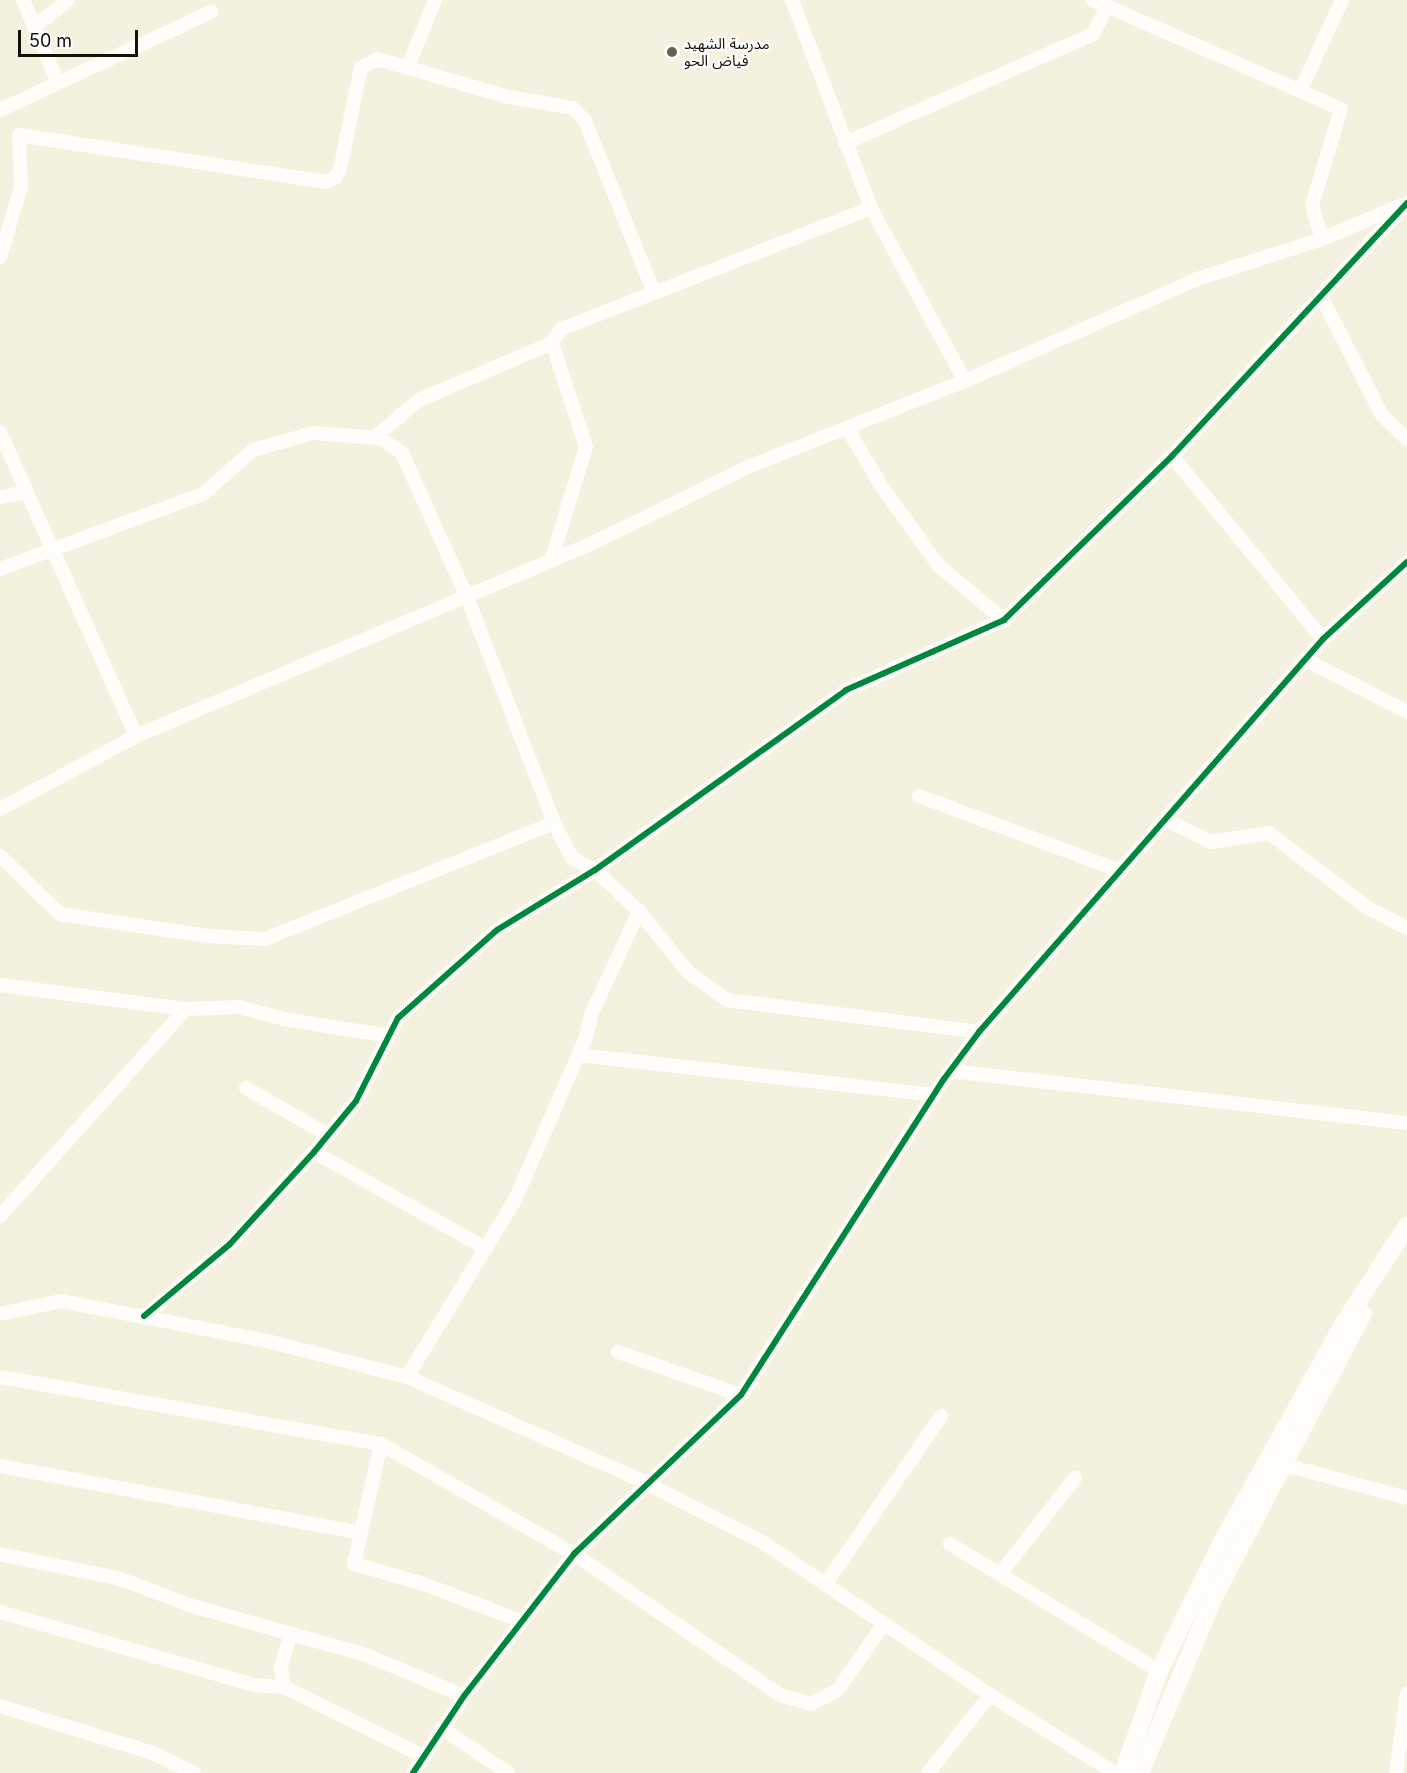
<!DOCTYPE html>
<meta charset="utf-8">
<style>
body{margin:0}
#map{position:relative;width:1407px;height:1773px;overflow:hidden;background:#f5f1df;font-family:Inter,"Noto Sans Arabic",sans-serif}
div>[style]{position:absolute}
.minor>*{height:14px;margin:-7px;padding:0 7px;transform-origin:7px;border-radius:7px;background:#fefdfa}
.secondary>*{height:18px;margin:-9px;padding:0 9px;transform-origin:9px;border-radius:9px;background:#fefdfa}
.cycleway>*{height:6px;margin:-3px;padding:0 3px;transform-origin:3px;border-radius:3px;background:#00873e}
.dots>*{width:16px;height:16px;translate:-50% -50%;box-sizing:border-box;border:3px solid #fff;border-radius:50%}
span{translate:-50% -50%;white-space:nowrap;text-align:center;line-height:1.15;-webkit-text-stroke:4.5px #fff;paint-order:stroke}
.poi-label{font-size:15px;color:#141106}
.left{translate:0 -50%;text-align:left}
.scale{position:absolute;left:18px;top:30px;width:120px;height:27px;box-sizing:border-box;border:3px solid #141106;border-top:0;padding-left:8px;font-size:18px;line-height:21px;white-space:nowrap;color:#141106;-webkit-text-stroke:4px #fff;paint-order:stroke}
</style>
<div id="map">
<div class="minor">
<div style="left:23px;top:0;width:90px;rotate:67.1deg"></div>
<div style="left:792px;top:0;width:222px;rotate:69.2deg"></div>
<div style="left:1093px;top:0;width:226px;rotate:23.7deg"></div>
<div style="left:1300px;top:91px;width:100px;rotate:-65.2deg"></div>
<div style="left:34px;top:27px;width:43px;rotate:-38.5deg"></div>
<div style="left:408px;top:67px;width:72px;rotate:-68.1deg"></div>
<div style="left:1300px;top:91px;width:45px;rotate:23.7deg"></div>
<div style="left:1341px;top:109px;width:100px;rotate:106.8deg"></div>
<div style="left:1312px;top:205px;width:35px;rotate:74deg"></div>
<div style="left:0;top:110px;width:233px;rotate:-24.9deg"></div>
<div style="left:845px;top:143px;width:271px;rotate:-23.7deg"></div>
<div style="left:1093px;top:34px;width:31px;rotate:-63deg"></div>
<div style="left:0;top:257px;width:73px;rotate:-73.3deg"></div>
<div style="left:21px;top:187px;width:52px;rotate:-92.2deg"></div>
<div style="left:19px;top:135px;width:311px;rotate:8.7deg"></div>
<div style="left:326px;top:182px;width:10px;rotate:-24deg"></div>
<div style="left:335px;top:178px;width:10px;rotate:-61deg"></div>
<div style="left:340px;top:169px;width:103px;rotate:-78.3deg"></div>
<div style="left:361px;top:68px;width:18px;rotate:-29deg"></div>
<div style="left:377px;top:59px;width:137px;rotate:16.1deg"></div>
<div style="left:509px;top:97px;width:65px;rotate:9.8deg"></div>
<div style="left:573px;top:108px;width:18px;rotate:47deg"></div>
<div style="left:585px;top:121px;width:185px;rotate:68.1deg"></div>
<div style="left:654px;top:293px;width:233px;rotate:-21.4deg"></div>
<div style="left:871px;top:208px;width:197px;rotate:61.5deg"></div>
<div style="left:1321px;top:296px;width:134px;rotate:62.9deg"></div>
<div style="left:1382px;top:415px;width:35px;rotate:44deg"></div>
<div style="left:847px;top:428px;width:69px;rotate:59.3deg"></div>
<div style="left:882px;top:487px;width:97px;rotate:54.2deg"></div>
<div style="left:939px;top:566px;width:85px;rotate:39.7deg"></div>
<div style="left:0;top:432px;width:333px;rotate:65.9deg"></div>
<div style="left:375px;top:437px;width:57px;rotate:-40.1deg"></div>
<div style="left:419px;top:400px;width:145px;rotate:-23.2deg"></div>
<div style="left:1172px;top:456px;width:237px;rotate:50.5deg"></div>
<div style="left:0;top:497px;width:27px;rotate:-10deg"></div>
<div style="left:551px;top:561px;width:119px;rotate:-72.9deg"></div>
<div style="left:586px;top:447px;width:109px;rotate:-108.1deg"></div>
<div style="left:552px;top:343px;width:17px;rotate:-57deg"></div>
<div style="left:561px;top:329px;width:100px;rotate:-21.2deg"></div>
<div style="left:0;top:569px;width:216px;rotate:-20.3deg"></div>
<div style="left:203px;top:494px;width:67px;rotate:-41.3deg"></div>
<div style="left:253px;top:450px;width:62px;rotate:-15.8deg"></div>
<div style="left:313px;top:433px;width:67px;rotate:4.3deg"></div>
<div style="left:380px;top:438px;width:27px;rotate:34deg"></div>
<div style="left:402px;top:453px;width:158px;rotate:65.7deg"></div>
<div style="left:467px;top:597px;width:242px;rotate:68.9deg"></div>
<div style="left:554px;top:823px;width:39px;rotate:63deg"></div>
<div style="left:572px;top:858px;width:26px;rotate:28deg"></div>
<div style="left:595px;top:870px;width:60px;rotate:43deg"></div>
<div style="left:639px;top:911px;width:77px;rotate:51.3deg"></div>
<div style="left:687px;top:971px;width:49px;rotate:35.9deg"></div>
<div style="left:727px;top:1000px;width:254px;rotate:7.2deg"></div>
<div style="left:1306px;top:660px;width:114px;rotate:27.2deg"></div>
<div style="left:919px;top:796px;width:215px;rotate:20.4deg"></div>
<div style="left:0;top:809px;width:154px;rotate:-28.2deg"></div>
<div style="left:136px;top:736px;width:496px;rotate:-22.9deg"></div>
<div style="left:593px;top:543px;width:175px;rotate:-26.1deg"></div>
<div style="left:750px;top:466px;width:231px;rotate:-21.6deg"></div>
<div style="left:965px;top:381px;width:253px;rotate:-23.7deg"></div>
<div style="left:1197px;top:279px;width:131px;rotate:-17.7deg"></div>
<div style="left:1322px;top:239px;width:87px;rotate:-23deg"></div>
<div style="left:1166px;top:820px;width:50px;rotate:26.1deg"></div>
<div style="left:1211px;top:842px;width:59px;rotate:-8.8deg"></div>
<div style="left:1269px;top:833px;width:124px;rotate:37.1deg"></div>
<div style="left:1368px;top:908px;width:44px;rotate:27.1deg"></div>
<div style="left:0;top:856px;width:83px;rotate:44deg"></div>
<div style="left:60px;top:914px;width:149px;rotate:8.5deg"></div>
<div style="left:207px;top:936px;width:58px;rotate:3deg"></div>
<div style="left:265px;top:939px;width:311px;rotate:-21.9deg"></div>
<div style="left:0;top:985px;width:188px;rotate:7.4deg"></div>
<div style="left:186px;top:1009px;width:53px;rotate:-2.2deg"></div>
<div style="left:239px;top:1007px;width:47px;rotate:14.9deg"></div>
<div style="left:284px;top:1019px;width:106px;rotate:9.2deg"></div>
<div style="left:578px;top:1055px;width:358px;rotate:6.4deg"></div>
<div style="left:951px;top:1071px;width:459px;rotate:6.5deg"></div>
<div style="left:246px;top:1088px;width:95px;rotate:29.8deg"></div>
<div style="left:314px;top:1152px;width:198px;rotate:29.3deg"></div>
<div style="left:0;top:1216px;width:278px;rotate:-48.1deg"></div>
<div style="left:0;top:1314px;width:62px;rotate:-12deg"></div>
<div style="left:61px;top:1301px;width:214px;rotate:11deg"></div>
<div style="left:271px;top:1342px;width:140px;rotate:14.4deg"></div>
<div style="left:407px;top:1377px;width:250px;rotate:23.8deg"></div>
<div style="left:636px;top:1478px;width:144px;rotate:26.9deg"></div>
<div style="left:764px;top:1543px;width:272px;rotate:33.9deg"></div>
<div style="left:990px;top:1695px;width:147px;rotate:32deg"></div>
<div style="left:144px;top:1316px;width:112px;rotate:-39.9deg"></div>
<div style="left:230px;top:1244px;width:125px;rotate:-47.6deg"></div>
<div style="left:314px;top:1152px;width:66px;rotate:-50.5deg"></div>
<div style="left:356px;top:1101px;width:93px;rotate:-63.2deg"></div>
<div style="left:398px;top:1018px;width:132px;rotate:-41.6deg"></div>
<div style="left:497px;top:930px;width:115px;rotate:-31.5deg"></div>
<div style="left:595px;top:870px;width:309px;rotate:-35.6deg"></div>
<div style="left:846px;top:690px;width:173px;rotate:-23.9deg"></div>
<div style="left:1004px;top:620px;width:235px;rotate:-44.3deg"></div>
<div style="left:1172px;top:456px;width:345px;rotate:-47.1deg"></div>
<div style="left:618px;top:1352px;width:130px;rotate:19.3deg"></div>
<div style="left:0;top:1377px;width:387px;rotate:10deg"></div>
<div style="left:381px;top:1444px;width:222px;rotate:29.7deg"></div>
<div style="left:574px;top:1554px;width:250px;rotate:34.4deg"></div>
<div style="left:780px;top:1695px;width:32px;rotate:16deg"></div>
<div style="left:811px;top:1704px;width:29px;rotate:-27deg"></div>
<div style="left:837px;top:1691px;width:82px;rotate:-55deg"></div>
<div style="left:407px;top:1377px;width:205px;rotate:-58.6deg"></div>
<div style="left:514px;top:1202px;width:180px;rotate:-66.4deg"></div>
<div style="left:586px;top:1037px;width:23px;rotate:-77deg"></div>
<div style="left:591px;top:1015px;width:115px;rotate:-65.2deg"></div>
<div style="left:381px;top:1444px;width:123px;rotate:102.7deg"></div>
<div style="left:354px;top:1564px;width:73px;rotate:15.9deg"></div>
<div style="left:424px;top:1584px;width:104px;rotate:20.9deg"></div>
<div style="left:1285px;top:1465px;width:126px;rotate:15.1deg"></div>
<div style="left:0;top:1466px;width:366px;rotate:10.5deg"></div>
<div style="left:950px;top:1544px;width:245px;rotate:31.3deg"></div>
<div style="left:0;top:1554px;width:124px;rotate:11.7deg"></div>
<div style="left:121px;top:1579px;width:73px;rotate:20.9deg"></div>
<div style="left:189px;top:1605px;width:184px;rotate:15.8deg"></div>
<div style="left:366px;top:1655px;width:106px;rotate:22.7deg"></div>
<div style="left:1000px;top:1574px;width:122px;rotate:-52deg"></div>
<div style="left:825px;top:1585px;width:205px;rotate:-55.5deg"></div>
<div style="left:0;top:1612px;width:264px;rotate:16deg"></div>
<div style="left:254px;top:1685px;width:30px;rotate:4deg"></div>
<div style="left:284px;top:1687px;width:155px;rotate:26.4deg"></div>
<div style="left:284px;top:1687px;width:20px;rotate:-99deg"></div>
<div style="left:281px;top:1667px;width:35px;rotate:-74deg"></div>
<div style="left:0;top:1706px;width:160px;rotate:17.1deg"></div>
<div style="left:153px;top:1753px;width:46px;rotate:26deg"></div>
<div style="left:442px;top:1728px;width:80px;rotate:34.3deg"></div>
<div style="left:413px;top:1773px;width:92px;rotate:-56.5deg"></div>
<div style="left:464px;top:1696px;width:180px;rotate:-52.2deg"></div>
<div style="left:574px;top:1554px;width:231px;rotate:-43.6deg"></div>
<div style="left:741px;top:1395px;width:376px;rotate:-57.3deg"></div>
<div style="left:944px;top:1079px;width:59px;rotate:-53.3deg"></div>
<div style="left:979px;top:1032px;width:522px;rotate:-48.8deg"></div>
<div style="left:1323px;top:639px;width:114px;rotate:-42.5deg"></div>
<div style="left:928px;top:1773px;width:100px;rotate:-51.5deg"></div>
<div style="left:1396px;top:1773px;width:80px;rotate:-82.1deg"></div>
</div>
<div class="secondary">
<div style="left:1123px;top:1773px;width:108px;rotate:-70.6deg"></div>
<div style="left:1159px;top:1671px;width:141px;rotate:-64deg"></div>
<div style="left:1221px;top:1544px;width:253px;rotate:-60.9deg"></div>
<div style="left:1344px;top:1323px;width:116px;rotate:-57deg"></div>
<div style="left:1140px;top:1773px;width:193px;rotate:-67.2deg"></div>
<div style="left:1215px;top:1595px;width:318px;rotate:-62.3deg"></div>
</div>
<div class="cycleway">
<div style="left:144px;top:1316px;width:112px;rotate:-39.9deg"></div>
<div style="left:230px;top:1244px;width:125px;rotate:-47.6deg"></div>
<div style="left:314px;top:1152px;width:66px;rotate:-50.5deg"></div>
<div style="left:356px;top:1101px;width:93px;rotate:-63.2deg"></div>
<div style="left:398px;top:1018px;width:132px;rotate:-41.6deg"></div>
<div style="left:497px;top:930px;width:115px;rotate:-31.5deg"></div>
<div style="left:595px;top:870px;width:309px;rotate:-35.6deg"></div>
<div style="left:846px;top:690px;width:173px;rotate:-23.9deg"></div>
<div style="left:1004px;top:620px;width:235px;rotate:-44.3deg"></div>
<div style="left:1172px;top:456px;width:345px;rotate:-47.1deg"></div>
<div style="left:413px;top:1773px;width:92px;rotate:-56.5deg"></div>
<div style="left:464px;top:1696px;width:180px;rotate:-52.2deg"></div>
<div style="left:574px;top:1554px;width:231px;rotate:-43.6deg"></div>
<div style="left:741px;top:1395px;width:376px;rotate:-57.3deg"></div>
<div style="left:944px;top:1079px;width:59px;rotate:-53.3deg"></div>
<div style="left:979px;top:1032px;width:522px;rotate:-48.8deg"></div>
<div style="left:1323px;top:639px;width:114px;rotate:-42.5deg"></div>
</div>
<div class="dots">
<div style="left:672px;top:52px;background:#635f52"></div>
</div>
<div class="poi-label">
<span class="left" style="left:684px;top:52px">مدرسة الشهيد<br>فياض الحو</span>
</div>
<div class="scale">50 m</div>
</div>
